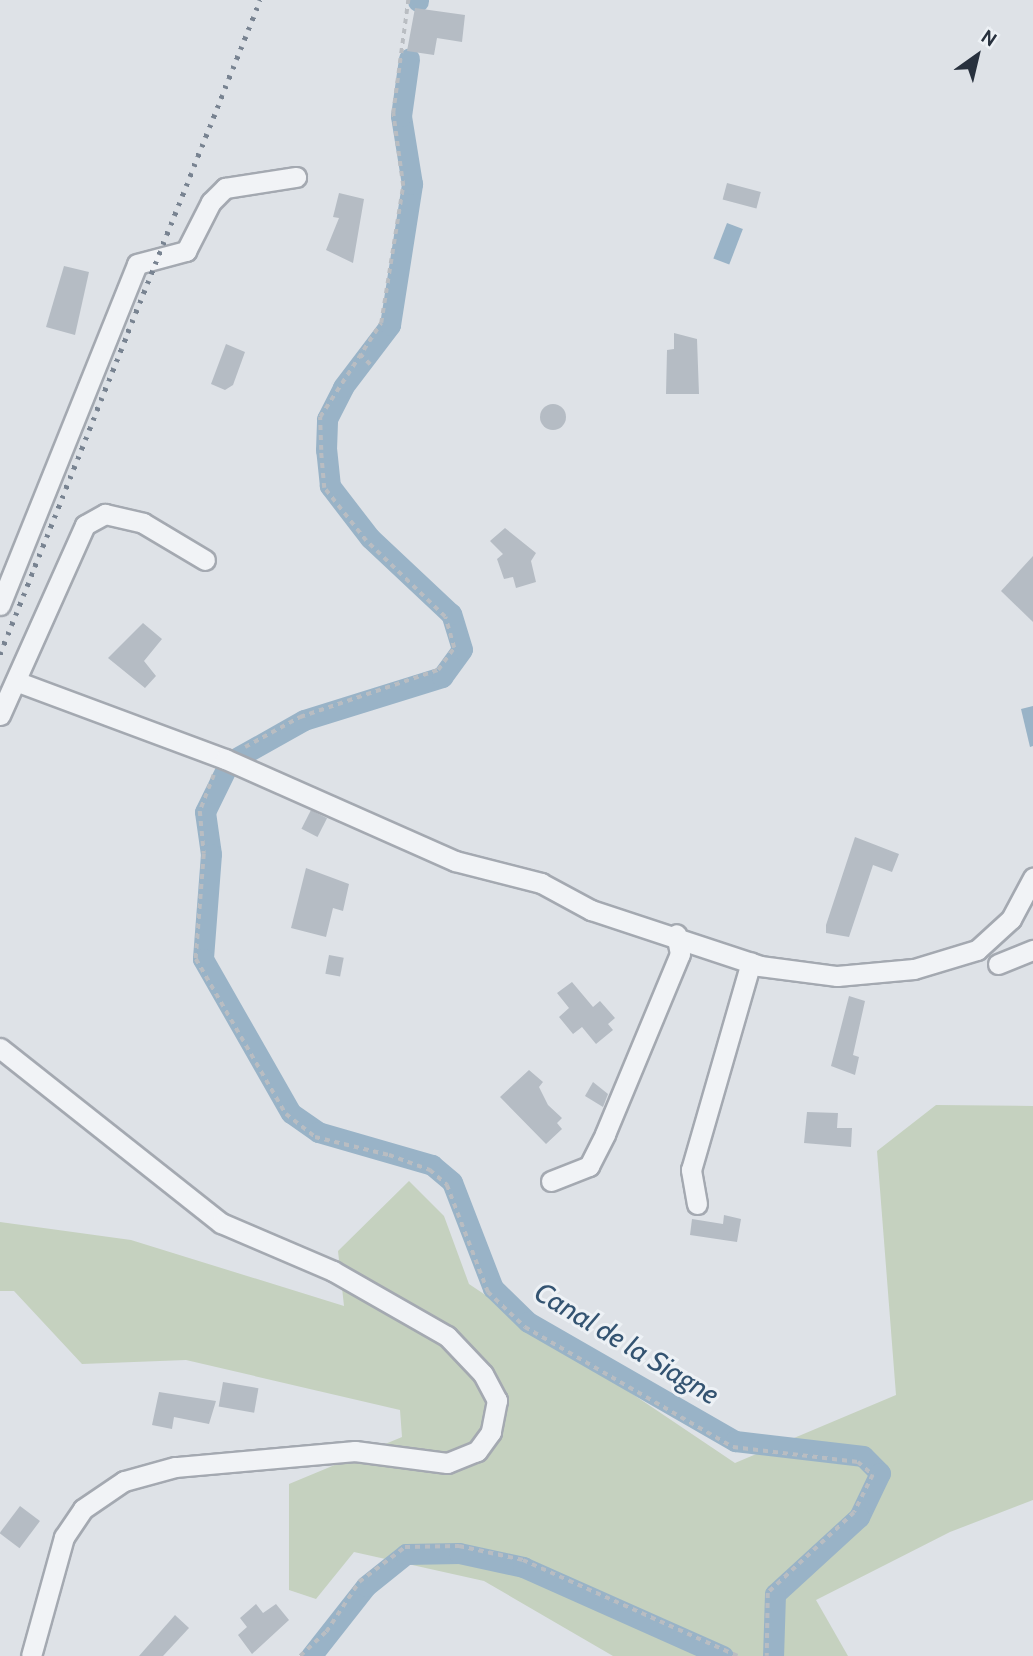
<!DOCTYPE html>
<style>
body{margin:0}
#map{position:relative;width:1033px;height:1656px;overflow:hidden;background:#dee2e7;font-family:Cabin,sans-serif}
div>[style]{position:absolute}
.green>*{inset:0;background:#c5d1bf}
.water>*{inset:0;background:#99b3c7;transform-origin:0 0}
.canal>*{height:21px;margin:-10.5px;padding:0 10.5px;transform-origin:10.5px;border-radius:10.5px;background:#99b3c7}
.building>*{inset:0;background:#b5bcc4;transform-origin:0 0}
.round{border-radius:50%}
.path>*{height:3.5px;margin-top:-1.75px;transform-origin:0;background:repeating-linear-gradient(90deg,#b9bdc2 0 5px,transparent 0 10px)}
.roads{filter:drop-shadow(2px 0 #a4a9b1) drop-shadow(-2px 0 #a4a9b1) drop-shadow(0 2px #a4a9b1) drop-shadow(0 -2px #a4a9b1)}
.minor>*{height:19px;margin:-9.5px;padding:0 9.5px;transform-origin:9.5px;border-radius:9.5px;background:#f1f3f6}
.rail>*{height:5px;margin-top:-2.5px;transform-origin:0;background:repeating-linear-gradient(90deg,#788391 0 3.5px,transparent 0 10.5px)}
span{translate:-50% -50%;white-space:nowrap;text-align:center;line-height:1.15;-webkit-text-stroke:6px #edf1f5;paint-order:stroke}
.water-label{font-size:28px;color:#335371;font-style:italic}
.north{position:absolute;left:942px;top:21px;width:70px;height:70px;-webkit-text-stroke:5px #edf1f5;paint-order:stroke;rotate:34deg;font-size:19px;font-weight:700;line-height:28px;text-align:center;color:#28313e}
.north::after{content:'';display:block;margin:auto;width:24px;height:32px;background:#28313e;clip-path:polygon(50% 0,100% 100%,50% 72%,0 100%)}
</style>
<div id="map">
<div class="green">
<div style="clip-path:polygon(936px 1105px,1033px 1106px,1033px 1500px,950px 1532px,816px 1600px,848px 1656px,613px 1656px,484px 1581px,354px 1552px,316px 1599px,289px 1590px,289px 1484px,402px 1437px,400px 1410px,186px 1360px,82px 1364px,14px 1291px,0 1291px,0 1222px,131px 1240px,344px 1306px,338px 1251px,409px 1181px,444px 1216px,469px 1284px,735px 1463px,896px 1395px,877px 1151px)"></div>
</div>
<div class="water">
<div style="left:727px;top:223px;width:17px;height:38px;rotate:21deg"></div>
<div style="clip-path:polygon(1033px 706px,1033px 746px,1030px 747px,1021px 709px)"></div>
</div>
<div class="canal">
<div style="left:418px;top:0;width:1px;rotate:90deg"></div>
<div style="left:233px;top:760px;width:81px;rotate:-29.4deg"></div>
<div style="left:304px;top:720px;width:145px;rotate:-17.3deg"></div>
<div style="left:442px;top:677px;width:34px;rotate:-54deg"></div>
<div style="left:462px;top:649px;width:37px;rotate:-107deg"></div>
<div style="left:451px;top:614px;width:111px;rotate:-136.8deg"></div>
<div style="left:370px;top:538px;width:66px;rotate:-127.6deg"></div>
<div style="left:330px;top:486px;width:36px;rotate:-96deg"></div>
<div style="left:326px;top:450px;width:31px;rotate:-88deg"></div>
<div style="left:327px;top:419px;width:36px;rotate:-63deg"></div>
<div style="left:343px;top:387px;width:78px;rotate:-52.8deg"></div>
<div style="left:390px;top:325px;width:143px;rotate:-81.1deg"></div>
<div style="left:412px;top:184px;width:69px;rotate:-99.2deg"></div>
<div style="left:401px;top:116px;width:58px;rotate:-82deg"></div>
<div style="left:228px;top:765px;width:52px;rotate:116.1deg"></div>
<div style="left:205px;top:812px;width:42px;rotate:81.9deg"></div>
<div style="left:211px;top:854px;width:105px;rotate:94.4deg"></div>
<div style="left:203px;top:959px;width:177px;rotate:60.3deg"></div>
<div style="left:291px;top:1113px;width:33px;rotate:35deg"></div>
<div style="left:318px;top:1132px;width:119px;rotate:16.1deg"></div>
<div style="left:432px;top:1165px;width:26px;rotate:40deg"></div>
<div style="left:452px;top:1182px;width:114px;rotate:68.9deg"></div>
<div style="left:493px;top:1288px;width:49px;rotate:44.2deg"></div>
<div style="left:528px;top:1322px;width:239px;rotate:29.9deg"></div>
<div style="left:735px;top:1441px;width:129px;rotate:6.7deg"></div>
<div style="left:863px;top:1456px;width:24px;rotate:45deg"></div>
<div style="left:880px;top:1473px;width:49px;rotate:115.5deg"></div>
<div style="left:859px;top:1517px;width:114px;rotate:137.5deg"></div>
<div style="left:775px;top:1594px;width:62px;rotate:91.8deg"></div>
<div style="left:311px;top:1656px;width:89px;rotate:-51.8deg"></div>
<div style="left:366px;top:1586px;width:51px;rotate:-38.7deg"></div>
<div style="left:406px;top:1554px;width:53px;rotate:-1.1deg"></div>
<div style="left:459px;top:1553px;width:66px;rotate:12.3deg"></div>
<div style="left:523px;top:1567px;width:219px;rotate:24deg"></div>
</div>
<div class="building">
<div style="clip-path:polygon(415px 8px,465px 15px,462px 42px,437px 38px,434px 55px,407px 51px)"></div>
<div style="left:727px;top:183px;width:35px;height:17px;rotate:15deg"></div>
<div style="clip-path:polygon(339px 193px,364px 199px,353px 263px,326px 250px,339px 218px,333px 217px)"></div>
<div style="clip-path:polygon(64px 266px,89px 272px,75px 335px,46px 327px)"></div>
<div style="clip-path:polygon(674px 333px,697px 339px,699px 394px,666px 394px,667px 350px,674px 349px)"></div>
<div style="clip-path:polygon(226px 344px,245px 352px,233px 385px,225px 390px,211px 384px)"></div>
<div class="round" style="left:540px;top:404px;width:26px;height:26px"></div>
<div style="clip-path:polygon(505px 528px,536px 553px,531px 561px,536px 582px,516px 588px,513px 577px,504px 579px,497px 559px,503px 554px,490px 541px)"></div>
<div style="clip-path:polygon(1033px 556px,1033px 622px,1001px 591px)"></div>
<div style="clip-path:polygon(143px 623px,162px 639px,144px 661px,156px 676px,145px 688px,108px 658px)"></div>
<div style="left:311px;top:810px;width:18px;height:21px;rotate:27deg"></div>
<div style="clip-path:polygon(855px 837px,899px 854px,892px 872px,873px 865px,849px 937px,826px 933px,826px 925px)"></div>
<div style="clip-path:polygon(306px 868px,349px 884px,343px 911px,333px 908px,326px 937px,291px 928px)"></div>
<div style="left:329px;top:955px;width:15px;height:19px;rotate:11deg"></div>
<div style="clip-path:polygon(572px 982px,593px 1007px,600px 1001px,615px 1018px,608px 1024px,613px 1030px,596px 1044px,582px 1027px,573px 1034px,559px 1017px,569px 1008px,557px 993px)"></div>
<div style="clip-path:polygon(849px 996px,865px 1001px,853px 1055px,859px 1057px,855px 1075px,831px 1066px)"></div>
<div style="clip-path:polygon(529px 1070px,543px 1082px,539px 1087px,548px 1105px,562px 1118px,557px 1123px,562px 1129px,546px 1144px,500px 1097px)"></div>
<div style="clip-path:polygon(593px 1082px,608px 1094px,603px 1107px,585px 1096px)"></div>
<div style="clip-path:polygon(807px 1112px,838px 1113px,837px 1128px,852px 1128px,851px 1147px,804px 1143px)"></div>
<div style="clip-path:polygon(724px 1215px,741px 1219px,737px 1242px,690px 1235px,692px 1219px,723px 1224px)"></div>
<div style="left:223px;top:1382px;width:36px;height:25px;rotate:10deg"></div>
<div style="clip-path:polygon(159px 1392px,216px 1401px,209px 1424px,174px 1417px,172px 1429px,152px 1425px)"></div>
<div style="left:20px;top:1506px;width:25px;height:34px;rotate:37deg"></div>
<div style="clip-path:polygon(256px 1604px,263px 1613px,276px 1604px,289px 1620px,252px 1654px,238px 1635px,247px 1627px,240px 1618px)"></div>
<div style="clip-path:polygon(175px 1615px,189px 1628px,163px 1656px,139px 1656px)"></div>
</div>
<div class="path">
<div style="left:360px;top:354px;width:16px;rotate:45deg"></div>
<div style="left:245px;top:747px;width:63px;rotate:-28.6deg"></div>
<div style="left:300px;top:717px;width:146px;rotate:-18.8deg"></div>
<div style="left:438px;top:670px;width:27px;rotate:-54deg"></div>
<div style="left:454px;top:648px;width:32px;rotate:-106deg"></div>
<div style="left:445px;top:617px;width:110px;rotate:-136.1deg"></div>
<div style="left:366px;top:541px;width:68px;rotate:-128.4deg"></div>
<div style="left:324px;top:488px;width:38px;rotate:-95deg"></div>
<div style="left:321px;top:450px;width:33px;rotate:-92deg"></div>
<div style="left:320px;top:417px;width:112px;rotate:-57deg"></div>
<div style="left:381px;top:323px;width:139px;rotate:-80.9deg"></div>
<div style="left:403px;top:186px;width:74px;rotate:-97.8deg"></div>
<div style="left:393px;top:113px;width:114px;rotate:-82.4deg"></div>
<div style="left:214px;top:775px;width:39px;rotate:111deg"></div>
<div style="left:200px;top:811px;width:43px;rotate:84.7deg"></div>
<div style="left:204px;top:854px;width:105px;rotate:94.4deg"></div>
<div style="left:196px;top:959px;width:179px;rotate:59.9deg"></div>
<div style="left:286px;top:1114px;width:37px;rotate:38deg"></div>
<div style="left:315px;top:1137px;width:76px;rotate:13.7deg"></div>
<div style="left:389px;top:1155px;width:44px;rotate:20.1deg"></div>
<div style="left:430px;top:1170px;width:23px;rotate:41deg"></div>
<div style="left:447px;top:1185px;width:115px;rotate:69deg"></div>
<div style="left:488px;top:1292px;width:51px;rotate:43.4deg"></div>
<div style="left:525px;top:1327px;width:240px;rotate:30deg"></div>
<div style="left:733px;top:1447px;width:126px;rotate:6.8deg"></div>
<div style="left:858px;top:1462px;width:20px;rotate:41deg"></div>
<div style="left:873px;top:1475px;width:42px;rotate:116.6deg"></div>
<div style="left:854px;top:1513px;width:117px;rotate:137.1deg"></div>
<div style="left:768px;top:1593px;width:63px;rotate:90.9deg"></div>
<div style="left:300px;top:1656px;width:35px;rotate:-43deg"></div>
<div style="left:326px;top:1632px;width:60px;rotate:-56.6deg"></div>
<div style="left:359px;top:1582px;width:58px;rotate:-37.3deg"></div>
<div style="left:405px;top:1547px;width:54px;rotate:-1.1deg"></div>
<div style="left:459px;top:1546px;width:66px;rotate:12.3deg"></div>
<div style="left:523px;top:1560px;width:235px;rotate:24.1deg"></div>
</div>
<div class="roads">
<div class="minor">
<div style="left:0;top:605px;width:367px;rotate:-68.1deg"></div>
<div style="left:137px;top:264px;width:51px;rotate:-14.9deg"></div>
<div style="left:186px;top:251px;width:55px;rotate:-63deg"></div>
<div style="left:211px;top:202px;width:20px;rotate:-45deg"></div>
<div style="left:225px;top:188px;width:72px;rotate:-8.8deg"></div>
<div style="left:18px;top:682px;width:221px;rotate:20.4deg"></div>
<div style="left:225px;top:759px;width:252px;rotate:23.9deg"></div>
<div style="left:455px;top:861px;width:89px;rotate:14.3deg"></div>
<div style="left:541px;top:883px;width:57px;rotate:28.4deg"></div>
<div style="left:591px;top:910px;width:178px;rotate:18.3deg"></div>
<div style="left:760px;top:966px;width:78px;rotate:7.4deg"></div>
<div style="left:837px;top:976px;width:77px;rotate:-5.2deg"></div>
<div style="left:914px;top:969px;width:66px;rotate:-16.8deg"></div>
<div style="left:977px;top:950px;width:46px;rotate:-42.4deg"></div>
<div style="left:1011px;top:919px;width:47px;rotate:-61.8deg"></div>
<div style="left:0;top:715px;width:208px;rotate:-65.9deg"></div>
<div style="left:85px;top:525px;width:23px;rotate:-29deg"></div>
<div style="left:105px;top:514px;width:39px;rotate:13deg"></div>
<div style="left:143px;top:523px;width:72px;rotate:30.8deg"></div>
<div style="left:998px;top:964px;width:38px;rotate:-22deg"></div>
<div style="left:0;top:1048px;width:282px;rotate:38.4deg"></div>
<div style="left:221px;top:1223px;width:122px;rotate:23.2deg"></div>
<div style="left:333px;top:1271px;width:131px;rotate:29.7deg"></div>
<div style="left:447px;top:1336px;width:52px;rotate:46.5deg"></div>
<div style="left:483px;top:1374px;width:30px;rotate:62deg"></div>
<div style="left:497px;top:1400px;width:33px;rotate:101deg"></div>
<div style="left:491px;top:1432px;width:24px;rotate:126deg"></div>
<div style="left:477px;top:1451px;width:32px;rotate:158deg"></div>
<div style="left:447px;top:1463px;width:93px;rotate:-172.6deg"></div>
<div style="left:355px;top:1451px;width:181px;rotate:174.9deg"></div>
<div style="left:175px;top:1467px;width:53px;rotate:164.6deg"></div>
<div style="left:124px;top:1481px;width:50px;rotate:145.7deg"></div>
<div style="left:83px;top:1509px;width:34px;rotate:124deg"></div>
<div style="left:64px;top:1537px;width:123px;rotate:105.5deg"></div>
<div style="left:551px;top:1181px;width:41px;rotate:-21.5deg"></div>
<div style="left:589px;top:1166px;width:36px;rotate:-63deg"></div>
<div style="left:605px;top:1134px;width:195px;rotate:-67.4deg"></div>
<div style="left:680px;top:954px;width:20px;rotate:-101deg"></div>
<div style="left:697px;top:1204px;width:35px;rotate:-100deg"></div>
<div style="left:691px;top:1170px;width:216px;rotate:-73.9deg"></div>
</div>
</div>
<div class="rail">
<div style="left:0;top:654px;width:704px;rotate:-68.32deg"></div>
</div>
<div class="water-label">
<span style="left:627px;top:1343px;rotate:31deg">Canal de la Siagne</span>
</div>
<div class="north">N</div>
</div>
